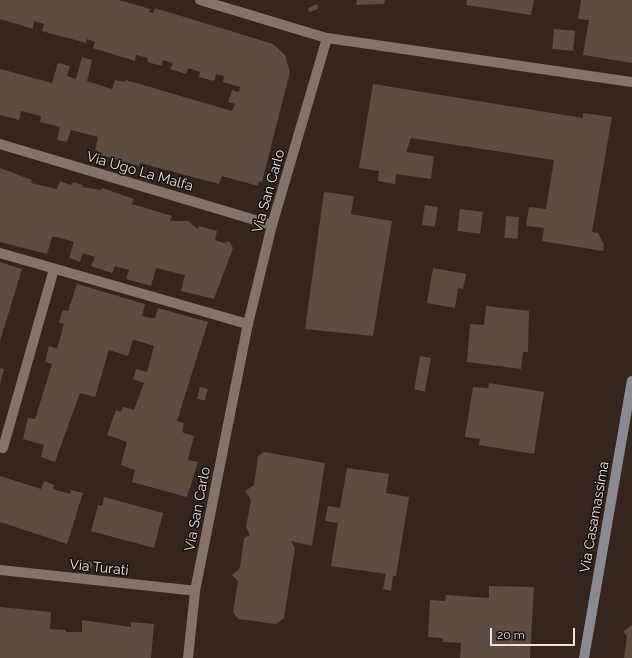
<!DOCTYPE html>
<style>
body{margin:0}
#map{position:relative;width:632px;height:658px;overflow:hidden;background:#35251d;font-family:Raleway,sans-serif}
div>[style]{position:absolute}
.building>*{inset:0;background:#5c4c41;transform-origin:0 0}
.minor>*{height:10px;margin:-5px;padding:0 5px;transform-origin:5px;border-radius:5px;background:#857269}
.secondary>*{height:10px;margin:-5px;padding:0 5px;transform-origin:5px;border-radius:5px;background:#8b8993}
span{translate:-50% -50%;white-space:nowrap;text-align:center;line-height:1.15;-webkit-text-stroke:3px #17100d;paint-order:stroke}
.street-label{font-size:14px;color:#eee3de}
.scale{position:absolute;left:490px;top:628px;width:85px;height:18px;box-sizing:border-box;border:2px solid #eee3de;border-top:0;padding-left:5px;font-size:12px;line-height:14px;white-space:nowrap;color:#eee3de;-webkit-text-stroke:3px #17100d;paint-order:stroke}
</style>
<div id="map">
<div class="building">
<div style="clip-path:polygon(0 0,119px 0,150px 9px,149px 12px,153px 13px,155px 8px,273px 44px,285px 55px,290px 72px,262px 182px,259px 181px,258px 186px,222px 176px,219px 184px,140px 163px,139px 166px,97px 154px,98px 151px,95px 150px,98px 137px,71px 130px,67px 142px,57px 140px,60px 127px,40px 122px,41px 116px,21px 111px,19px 120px,0 115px,0 69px,52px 83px,58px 63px,70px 66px,67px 76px,76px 79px,82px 57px,92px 60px,87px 81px,112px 89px,115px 80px,125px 82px,126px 80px,232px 111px,235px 104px,228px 102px,232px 90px,239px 92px,240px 87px,223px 82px,224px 76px,216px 74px,214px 81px,199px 77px,200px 72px,188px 68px,186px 74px,170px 69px,173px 63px,163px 60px,162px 66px,147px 62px,148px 58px,136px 55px,135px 61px,93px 48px,95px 42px,87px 39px,86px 43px,42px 31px,44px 24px,34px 21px,33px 29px,0 19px)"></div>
<div style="clip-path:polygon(357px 0,385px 0,384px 4px,356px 5px)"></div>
<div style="clip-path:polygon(467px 0,534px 0,531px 15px,466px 5px)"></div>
<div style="clip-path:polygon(581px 0,632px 0,632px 63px,583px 55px,589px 20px,578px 19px)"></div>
<div style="clip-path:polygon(317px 4px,318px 9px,309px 12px,308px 8px)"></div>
<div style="left:554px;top:29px;width:21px;height:20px;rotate:5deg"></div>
<div style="clip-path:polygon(373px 84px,583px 118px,583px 113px,612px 117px,592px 232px,598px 233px,604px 245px,603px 251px,542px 241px,544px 228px,526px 226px,529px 207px,546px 209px,554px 160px,411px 138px,406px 152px,434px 156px,431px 179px,396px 174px,395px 184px,378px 181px,379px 171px,359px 168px)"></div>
<div style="clip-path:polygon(0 168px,32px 180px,31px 183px,57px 189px,60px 181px,71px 185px,73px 182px,83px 185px,82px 187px,101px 190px,102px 188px,134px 199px,132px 204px,172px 216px,170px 221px,188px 221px,198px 229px,199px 226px,217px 231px,215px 240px,224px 243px,229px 241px,233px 248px,214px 299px,181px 291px,185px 275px,156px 268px,151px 286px,126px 279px,129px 270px,115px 266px,112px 273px,91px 266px,95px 257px,83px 253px,80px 262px,69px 258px,74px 242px,57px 237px,52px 237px,47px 254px,0 242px)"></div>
<div style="clip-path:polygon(324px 192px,354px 196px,351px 214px,392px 221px,373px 336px,305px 329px)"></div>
<div style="left:425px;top:205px;width:13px;height:20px;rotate:9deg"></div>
<div style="left:460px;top:209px;width:23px;height:22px;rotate:7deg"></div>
<div style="left:506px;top:216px;width:13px;height:22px;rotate:4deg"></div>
<div style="clip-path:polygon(0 262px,22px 269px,0 341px)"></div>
<div style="clip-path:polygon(433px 268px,466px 274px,463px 289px,458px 288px,455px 308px,427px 303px)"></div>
<div style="clip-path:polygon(77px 284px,145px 304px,142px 316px,152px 318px,155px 318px,158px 308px,208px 322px,177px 421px,184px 423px,182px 432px,194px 436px,188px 460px,198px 462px,187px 497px,132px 482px,135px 470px,121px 465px,127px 442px,107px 435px,116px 410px,121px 412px,123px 407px,134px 410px,144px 383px,133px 379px,136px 369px,147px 372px,154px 346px,135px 340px,133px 340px,128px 356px,109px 350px,95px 397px,80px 393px,55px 462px,41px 457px,44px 445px,23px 439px,28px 418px,35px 419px,52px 364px,45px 362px,49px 346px,57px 349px,64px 324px,59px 322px,63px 310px,68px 311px)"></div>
<div style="clip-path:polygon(486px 306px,529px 311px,528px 352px,523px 352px,521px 369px,467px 362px,470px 324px,484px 325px)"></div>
<div style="left:420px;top:356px;width:11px;height:34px;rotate:10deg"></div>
<div style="clip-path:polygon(0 368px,4px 369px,0 384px)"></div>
<div style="clip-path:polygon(489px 383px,544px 392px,534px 454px,479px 445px,480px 439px,465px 437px,473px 387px,488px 388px)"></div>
<div style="left:200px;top:387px;width:8px;height:12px;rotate:14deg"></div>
<div style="clip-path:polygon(264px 452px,325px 463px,312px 546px,291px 541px,295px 548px,284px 618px,276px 624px,238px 619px,233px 612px,238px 581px,232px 575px,240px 568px,244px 538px,250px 535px,246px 527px,251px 500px,245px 491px,254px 485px,258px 456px)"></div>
<div style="clip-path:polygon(347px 468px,389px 474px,386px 493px,409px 497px,396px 576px,393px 576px,391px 591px,383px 589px,386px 574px,331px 566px,338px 523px,325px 521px,328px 506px,340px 508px)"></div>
<div style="clip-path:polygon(0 476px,41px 489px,44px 481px,54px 485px,53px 489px,70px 494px,71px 490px,83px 493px,67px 544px,0 522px)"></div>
<div style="clip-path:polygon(104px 497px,163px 513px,154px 548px,91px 531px,98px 505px,102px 506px)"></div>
<div style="left:81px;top:561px;width:12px;height:5px;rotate:5deg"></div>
<div style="clip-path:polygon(489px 586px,534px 587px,530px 658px,460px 658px,461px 643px,443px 642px,443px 638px,428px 637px,430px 600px,445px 601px,446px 595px,489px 598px)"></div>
<div style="clip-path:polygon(0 607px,51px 612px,50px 629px,66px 630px,66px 632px,82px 632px,82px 620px,131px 627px,131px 622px,154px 624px,151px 658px,0 658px)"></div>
<div style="clip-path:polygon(632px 625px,632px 658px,624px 658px,627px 636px,623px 632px)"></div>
</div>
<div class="minor">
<div style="left:200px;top:0;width:133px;rotate:16.7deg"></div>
<div style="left:0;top:144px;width:284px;rotate:16.6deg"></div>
<div style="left:0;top:253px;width:258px;rotate:16deg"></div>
<div style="left:0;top:447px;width:3px;rotate:18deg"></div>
<div style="left:3px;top:448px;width:186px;rotate:-74.1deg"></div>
<div style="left:0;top:570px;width:196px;rotate:6.1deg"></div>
<div style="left:188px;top:658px;width:67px;rotate:-84deg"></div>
<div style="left:195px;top:591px;width:272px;rotate:-78.8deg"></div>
<div style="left:248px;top:324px;width:102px;rotate:-76.4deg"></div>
<div style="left:272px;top:225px;width:195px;rotate:-73.6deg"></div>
<div style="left:327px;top:38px;width:308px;rotate:8.2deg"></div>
</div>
<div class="secondary">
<div style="left:584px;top:658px;width:281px;rotate:-80.2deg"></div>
</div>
<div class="street-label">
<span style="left:140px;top:171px;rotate:16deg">Via Ugo La Malfa</span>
<span style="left:268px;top:191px;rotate:-74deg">Via San Carlo</span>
<span style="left:197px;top:509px;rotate:-79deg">Via San Carlo</span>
<span style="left:594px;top:517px;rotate:-80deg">Via Casamassima</span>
<span style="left:99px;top:567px;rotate:6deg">Via Turati</span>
</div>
<div class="scale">20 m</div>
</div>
